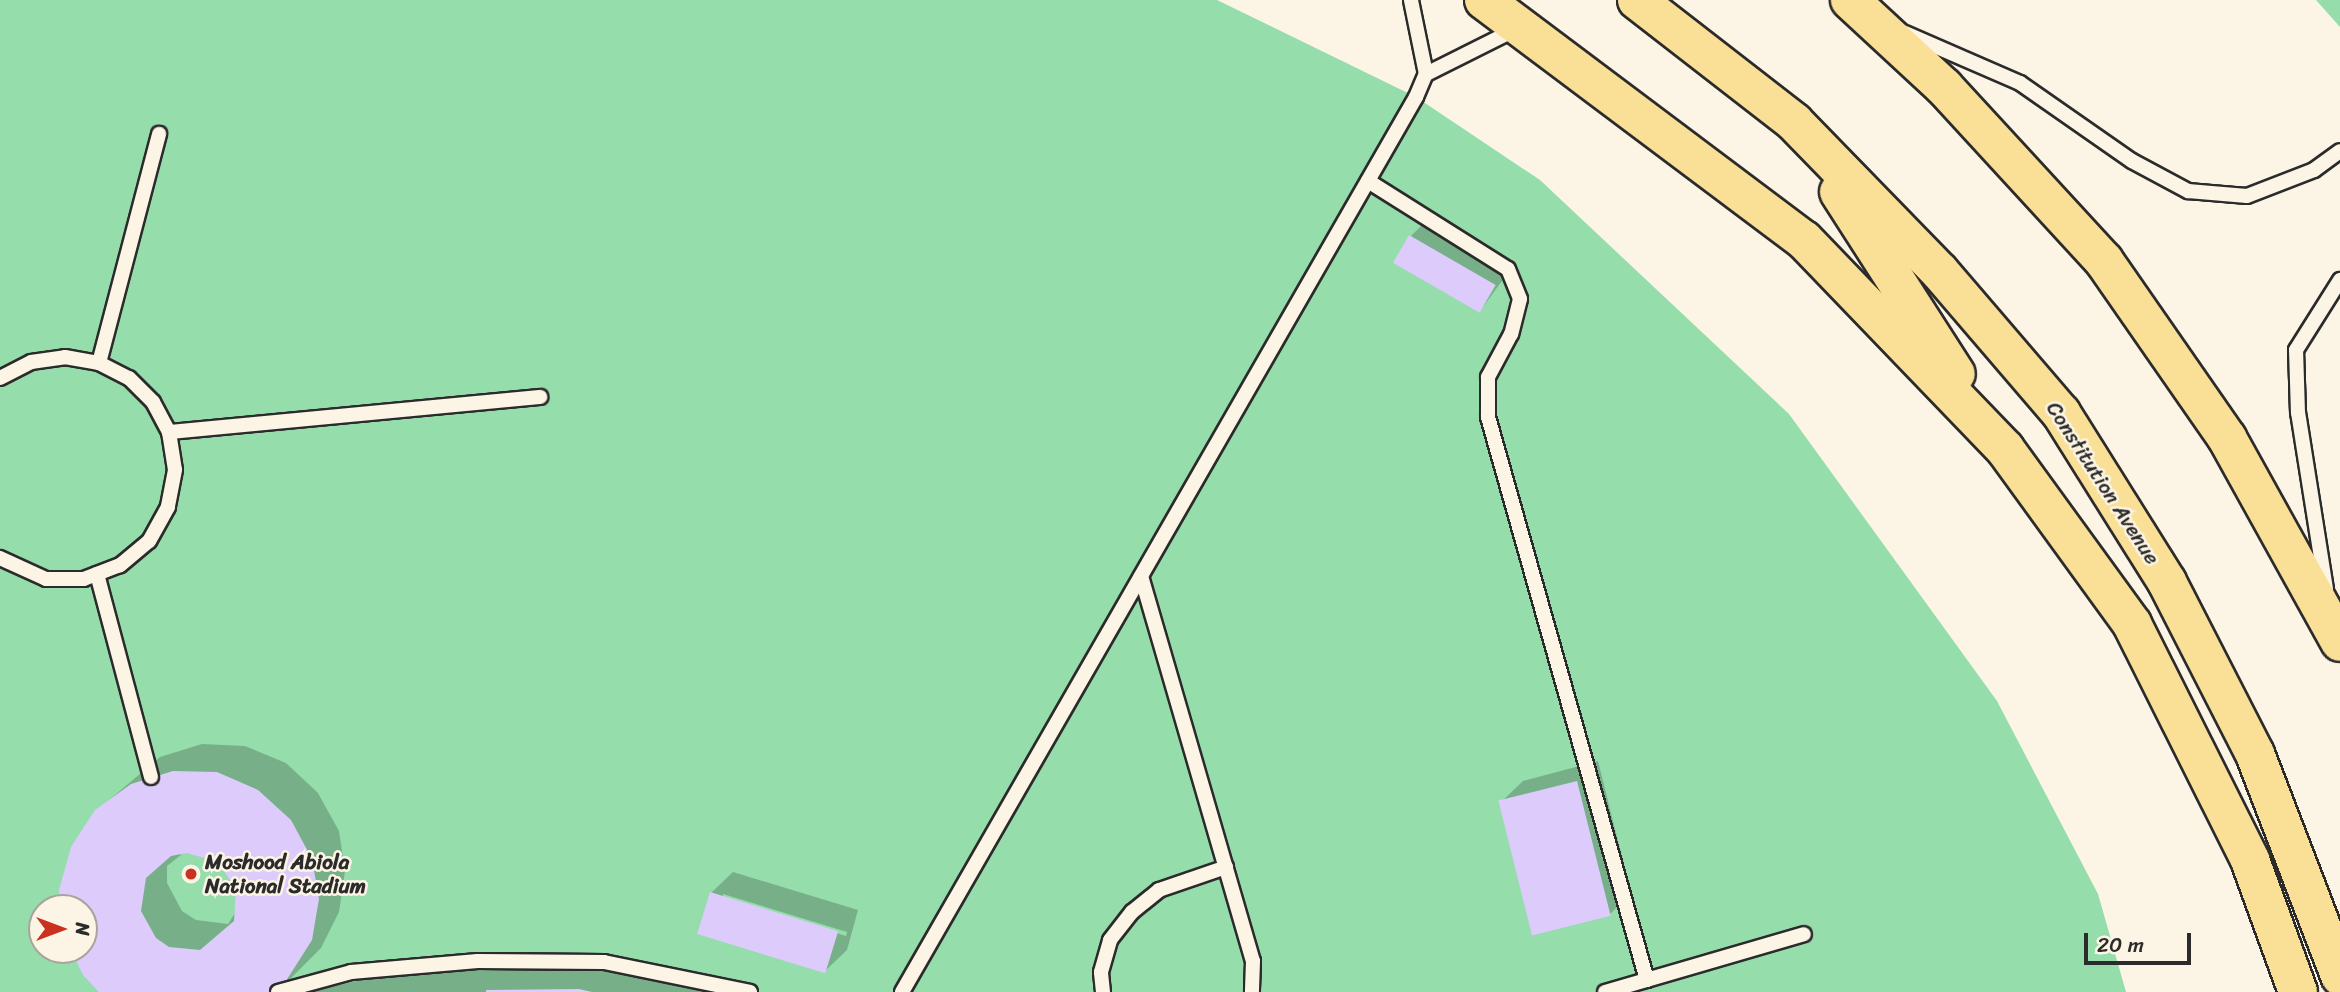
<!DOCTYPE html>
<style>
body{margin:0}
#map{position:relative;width:2340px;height:992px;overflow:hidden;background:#fcf5e5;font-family:Sriracha,sans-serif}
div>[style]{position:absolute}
.green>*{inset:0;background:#95ddab}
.shadow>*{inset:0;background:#0003}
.building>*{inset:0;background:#ddcbfc;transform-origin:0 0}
.roads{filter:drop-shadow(2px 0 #2b2b2b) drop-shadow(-2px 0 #2b2b2b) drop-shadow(0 2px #2b2b2b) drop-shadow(0 -2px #2b2b2b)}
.lane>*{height:14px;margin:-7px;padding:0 7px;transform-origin:7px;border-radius:7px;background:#fcf5e5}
.highway>*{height:38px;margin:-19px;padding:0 19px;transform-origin:19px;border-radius:19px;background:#fadf96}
.dots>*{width:19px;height:19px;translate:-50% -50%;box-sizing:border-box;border:4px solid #fcf5e5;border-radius:50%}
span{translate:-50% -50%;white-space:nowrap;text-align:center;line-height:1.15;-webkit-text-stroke:5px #fcf5e5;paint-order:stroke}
.street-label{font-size:21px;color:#2b2b2b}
.poi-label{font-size:21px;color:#2b2b2b;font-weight:700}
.left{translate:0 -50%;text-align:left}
.north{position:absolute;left:28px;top:894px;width:70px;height:70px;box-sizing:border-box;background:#fcf5e5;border:2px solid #a8a49b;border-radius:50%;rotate:90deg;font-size:19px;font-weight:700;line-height:28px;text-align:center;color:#2b2b2b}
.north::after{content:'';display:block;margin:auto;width:24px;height:32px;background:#c8321e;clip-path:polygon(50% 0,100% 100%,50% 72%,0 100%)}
.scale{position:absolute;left:2084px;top:933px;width:107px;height:32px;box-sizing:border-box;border:4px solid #2b2b2b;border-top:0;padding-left:9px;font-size:21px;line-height:24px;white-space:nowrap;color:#2b2b2b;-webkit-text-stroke:5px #fcf5e5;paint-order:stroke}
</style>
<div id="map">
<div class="green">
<div style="clip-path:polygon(evenodd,0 0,1217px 0,1416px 97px,1540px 180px,1789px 414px,1997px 701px,2098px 894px,2126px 992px,0 992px,0 0,42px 908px,84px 908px,84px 950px,42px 950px,42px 908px)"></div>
<div style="clip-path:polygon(2316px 0,2340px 0,2340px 27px)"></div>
</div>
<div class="shadow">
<div style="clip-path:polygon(1425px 222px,1510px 270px,1480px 311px,1411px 236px)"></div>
<div style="clip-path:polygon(evenodd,202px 744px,245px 746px,286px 763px,318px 793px,339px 831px,345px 871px,339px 912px,321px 948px,277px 992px,101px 992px,73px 950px,84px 950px,84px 908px,63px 908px,96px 811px,160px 757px,202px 744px,186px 851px,219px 861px,231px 874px,240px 905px,228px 924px,196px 920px,182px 911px,167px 883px,167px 866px,186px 851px)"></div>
<div style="clip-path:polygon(1598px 761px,1631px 893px,1610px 914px,1501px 802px,1523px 781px)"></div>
<div style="clip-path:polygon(evenodd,733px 872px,858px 910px,847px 950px,825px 971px,711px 893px,733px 872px,723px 894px,847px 932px,846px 936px,723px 898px,723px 894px)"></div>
<div style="clip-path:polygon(607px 962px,715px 975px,712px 992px,308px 992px,384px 975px,496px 963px)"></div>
</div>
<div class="building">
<div style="left:1409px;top:235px;width:100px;height:32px;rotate:30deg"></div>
<div style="clip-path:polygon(evenodd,173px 771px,217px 772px,258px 790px,291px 820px,312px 859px,319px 899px,312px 940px,279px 992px,99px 992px,83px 975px,71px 950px,84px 950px,84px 908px,61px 908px,59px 890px,71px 847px,95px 810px,131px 784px,173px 771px,187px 853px,218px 862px,236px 889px,234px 921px,200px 950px,169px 947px,156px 938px,141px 911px,146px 878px,171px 856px,187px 853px)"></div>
<div style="left:1577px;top:781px;width:139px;height:81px;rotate:76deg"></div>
<div style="left:710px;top:892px;width:134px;height:44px;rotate:17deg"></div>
<div style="clip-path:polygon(579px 989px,592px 992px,486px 992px,486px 990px)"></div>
</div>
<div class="roads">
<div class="lane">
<div style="left:1905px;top:33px;width:125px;rotate:23.5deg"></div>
<div style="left:2020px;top:83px;width:136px;rotate:34.9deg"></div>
<div style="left:2132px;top:161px;width:64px;rotate:28.2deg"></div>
<div style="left:2188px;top:191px;width:59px;rotate:4.8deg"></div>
<div style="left:2247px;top:196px;width:72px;rotate:-21.2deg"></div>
<div style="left:2314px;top:170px;width:32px;rotate:-36deg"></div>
<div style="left:1426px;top:74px;width:101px;rotate:-26.6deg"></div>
<div style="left:1368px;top:181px;width:165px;rotate:32.2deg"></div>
<div style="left:1508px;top:269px;width:32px;rotate:68deg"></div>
<div style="left:1520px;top:299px;width:36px;rotate:104deg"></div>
<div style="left:1511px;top:334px;width:49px;rotate:118.1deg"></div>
<div style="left:1488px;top:377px;width:40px;rotate:90deg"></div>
<div style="left:1488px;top:417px;width:585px;rotate:74.23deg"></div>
<div style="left:99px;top:363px;width:237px;rotate:-75.3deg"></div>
<div style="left:0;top:378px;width:35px;rotate:-27deg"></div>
<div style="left:31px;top:362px;width:34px;rotate:-8deg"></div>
<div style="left:65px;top:357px;width:35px;rotate:10deg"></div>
<div style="left:99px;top:363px;width:34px;rotate:27deg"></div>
<div style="left:129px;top:378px;width:34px;rotate:45deg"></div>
<div style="left:153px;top:402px;width:34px;rotate:62deg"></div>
<div style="left:169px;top:432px;width:38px;rotate:81deg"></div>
<div style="left:175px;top:470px;width:38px;rotate:101deg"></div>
<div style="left:168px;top:507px;width:39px;rotate:119deg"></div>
<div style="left:149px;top:541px;width:38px;rotate:140deg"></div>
<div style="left:120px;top:565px;width:39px;rotate:159deg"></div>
<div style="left:84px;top:579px;width:38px;rotate:180deg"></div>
<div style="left:46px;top:579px;width:51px;rotate:-155.5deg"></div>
<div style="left:169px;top:432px;width:373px;rotate:-5.4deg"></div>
<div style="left:97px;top:574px;width:210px;rotate:75.1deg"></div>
<div style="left:1141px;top:576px;width:401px;rotate:73.8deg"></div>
<div style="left:1253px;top:961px;width:31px;rotate:92deg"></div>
<div style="left:2326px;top:589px;width:178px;rotate:-99deg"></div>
<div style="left:2298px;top:413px;width:63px;rotate:-91.8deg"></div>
<div style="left:2296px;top:350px;width:83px;rotate:-57.8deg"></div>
<div style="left:278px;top:992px;width:76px;rotate:-15.3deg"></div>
<div style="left:351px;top:972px;width:127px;rotate:-5deg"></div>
<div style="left:478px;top:961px;width:126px;rotate:0.5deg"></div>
<div style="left:604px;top:962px;width:149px;rotate:11.6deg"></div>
<div style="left:902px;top:992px;width:1032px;rotate:-60.13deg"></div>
<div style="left:1416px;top:97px;width:25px;rotate:-67deg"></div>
<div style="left:1426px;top:74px;width:76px;rotate:-101.5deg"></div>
<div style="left:1103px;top:992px;width:20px;rotate:-96deg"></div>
<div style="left:1101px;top:972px;width:33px;rotate:-74deg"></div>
<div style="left:1110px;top:940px;width:36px;rotate:-52deg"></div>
<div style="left:1132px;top:912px;width:35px;rotate:-39deg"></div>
<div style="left:1159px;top:890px;width:71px;rotate:-18.9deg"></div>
<div style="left:1605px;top:992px;width:207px;rotate:-16.2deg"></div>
</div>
<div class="highway">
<div style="left:1484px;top:0;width:400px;rotate:36.9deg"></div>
<div style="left:1804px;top:240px;width:290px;rotate:46.1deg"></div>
<div style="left:2005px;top:449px;width:216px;rotate:54deg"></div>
<div style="left:2132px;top:624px;width:264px;rotate:63.4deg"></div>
<div style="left:2250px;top:860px;width:140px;rotate:70deg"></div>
<div style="left:1637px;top:0;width:199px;rotate:37.8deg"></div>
<div style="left:1794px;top:122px;width:209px;rotate:45.8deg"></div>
<div style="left:1940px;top:272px;width:186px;rotate:49.4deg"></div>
<div style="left:2061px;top:413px;width:199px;rotate:57.9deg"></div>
<div style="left:2167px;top:582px;width:193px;rotate:62.9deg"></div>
<div style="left:2255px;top:754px;width:238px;rotate:69deg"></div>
<div style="left:1850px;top:0;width:128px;rotate:42.8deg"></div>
<div style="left:1944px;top:87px;width:236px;rotate:47.4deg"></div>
<div style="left:2104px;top:261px;width:216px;rotate:55.2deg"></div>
<div style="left:2227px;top:438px;width:233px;rotate:61deg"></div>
<div style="left:1839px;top:192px;width:216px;rotate:57.3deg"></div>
</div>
</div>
<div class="dots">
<div style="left:191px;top:874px;background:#c8321e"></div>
</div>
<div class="street-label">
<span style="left:2103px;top:483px;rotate:57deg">Constitution Avenue</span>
</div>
<div class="poi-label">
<span class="left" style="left:205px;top:874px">Moshood Abiola<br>National Stadium</span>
</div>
<div class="north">N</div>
<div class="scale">20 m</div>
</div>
